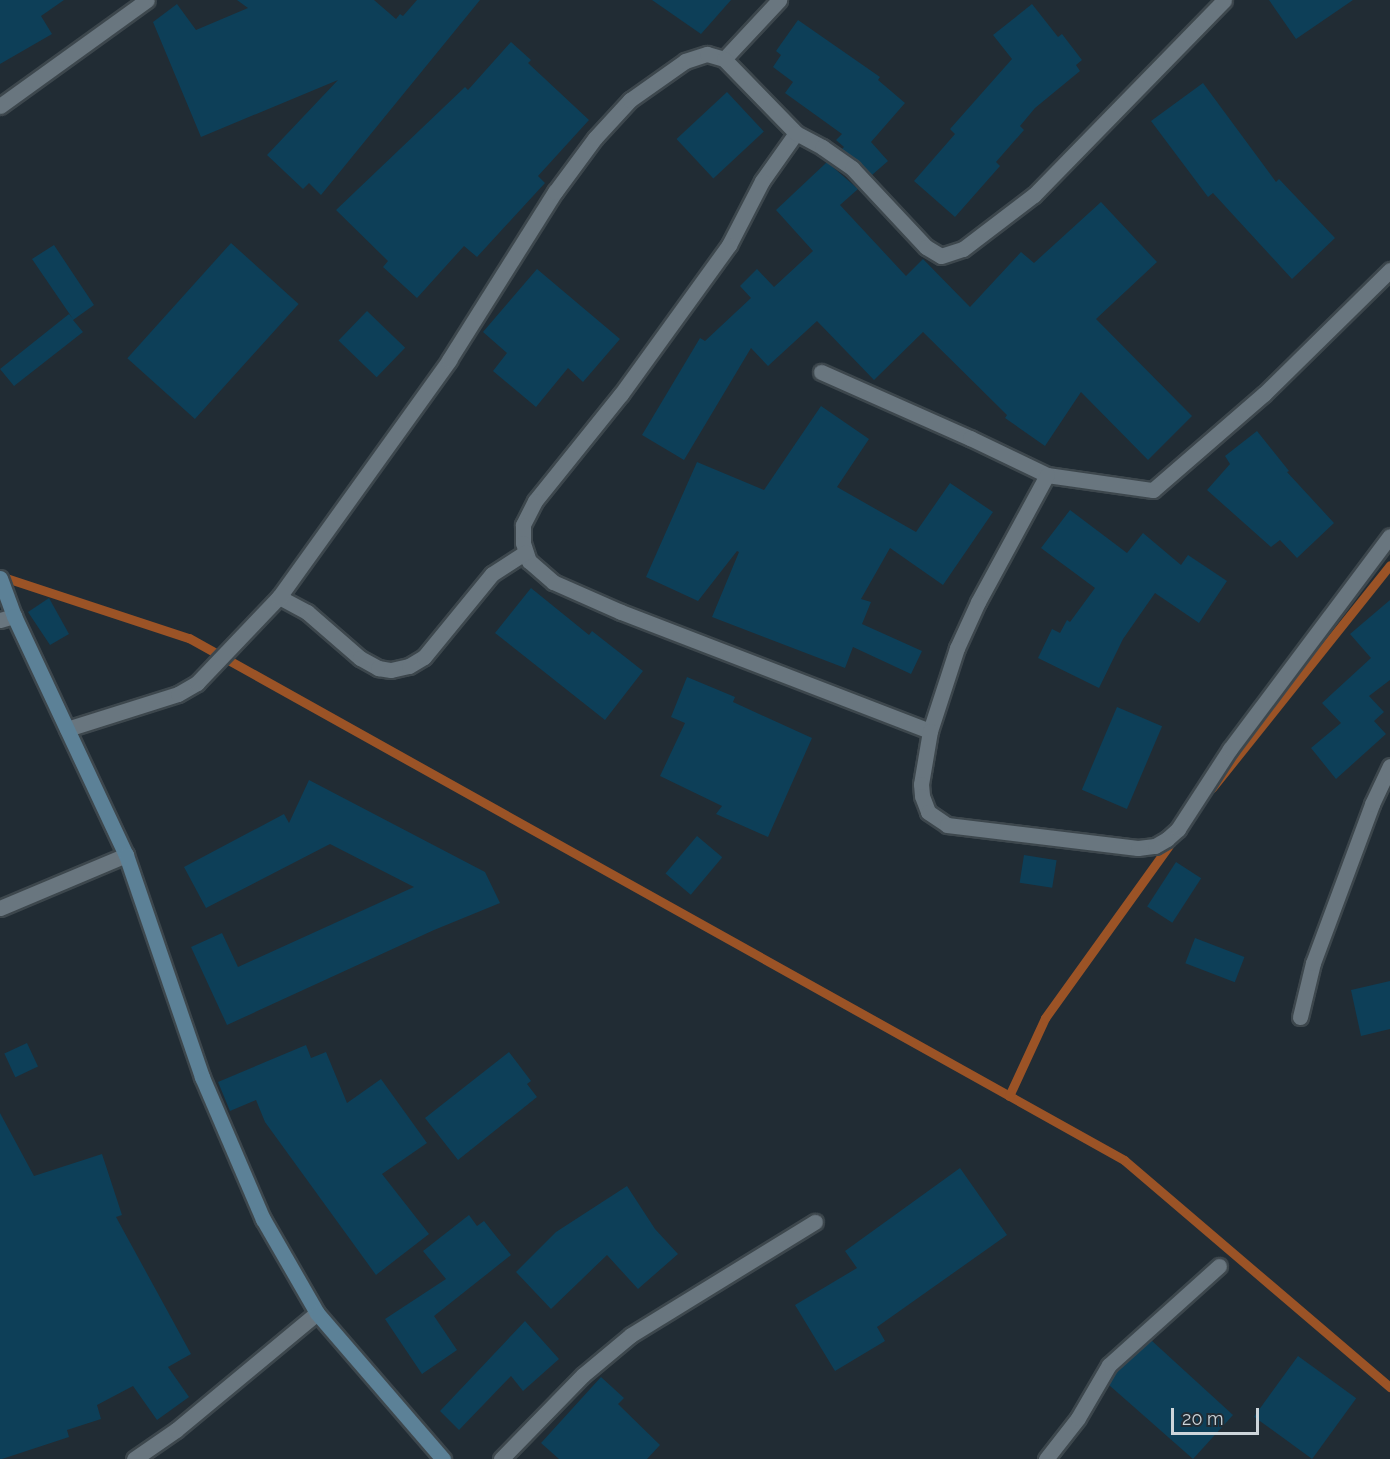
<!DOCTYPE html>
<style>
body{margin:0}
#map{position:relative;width:1390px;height:1459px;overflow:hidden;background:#212c34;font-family:Raleway,sans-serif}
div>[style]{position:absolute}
.stream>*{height:9px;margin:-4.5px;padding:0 4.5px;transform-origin:4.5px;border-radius:4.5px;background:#9b5326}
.building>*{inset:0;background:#0d3f58;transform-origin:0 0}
.roads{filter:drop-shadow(2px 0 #3d474d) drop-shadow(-2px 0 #3d474d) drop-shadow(0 2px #3d474d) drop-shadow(0 -2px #3d474d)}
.street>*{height:15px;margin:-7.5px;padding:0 7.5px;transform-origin:7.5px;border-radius:7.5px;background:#69767f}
.secondary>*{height:15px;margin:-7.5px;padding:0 7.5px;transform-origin:7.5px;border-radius:7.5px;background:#5c8197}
span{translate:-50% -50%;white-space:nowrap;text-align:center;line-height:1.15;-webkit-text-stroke:4.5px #212c34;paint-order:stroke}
.scale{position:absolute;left:1171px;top:1408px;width:88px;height:27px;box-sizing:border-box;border:3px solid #cdd5da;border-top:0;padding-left:8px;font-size:18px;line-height:21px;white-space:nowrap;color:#cdd5da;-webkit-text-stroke:4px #212c34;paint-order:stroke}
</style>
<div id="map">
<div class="stream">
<div style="left:0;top:576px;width:199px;rotate:18.2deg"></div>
<div style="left:189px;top:638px;width:1071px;rotate:29.17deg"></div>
<div style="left:1124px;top:1160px;width:350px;rotate:40.5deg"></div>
<div style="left:1212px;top:788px;width:285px;rotate:-51.4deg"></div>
<div style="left:1009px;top:1096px;width:86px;rotate:-65.2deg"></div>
<div style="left:1045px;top:1018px;width:219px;rotate:-54.3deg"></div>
</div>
<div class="building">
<div style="clip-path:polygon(0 0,64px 0,41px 16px,52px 34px,0 64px)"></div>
<div style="clip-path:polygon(237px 0,374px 0,396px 19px,400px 14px,403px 16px,417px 0,480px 0,321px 195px,309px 183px,303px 189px,267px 155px,338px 80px,201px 137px,153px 22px,177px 4px,196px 30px,248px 8px)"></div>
<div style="clip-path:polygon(652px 0,731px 0,701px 34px)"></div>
<div style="clip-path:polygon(1269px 0,1353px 0,1296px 39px)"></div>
<div style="clip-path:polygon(1032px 4px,1058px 37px,1062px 34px,1082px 60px,1076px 65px,1080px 71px,1035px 108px,1020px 126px,1024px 130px,996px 162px,1000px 166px,955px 217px,914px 181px,955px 134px,950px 129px,1012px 59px,993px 35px)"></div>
<div style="clip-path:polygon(798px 20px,880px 77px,878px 80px,905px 103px,871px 142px,888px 161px,872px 175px,842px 149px,844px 147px,836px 140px,842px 134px,785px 93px,793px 82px,773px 67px,781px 55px,776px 51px)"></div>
<div style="clip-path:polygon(511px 42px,531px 60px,528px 63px,589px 120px,538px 176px,545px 183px,477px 257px,464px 246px,417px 298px,383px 267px,388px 261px,336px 210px,465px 87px,468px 90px)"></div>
<div style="clip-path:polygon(1203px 83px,1276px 182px,1279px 179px,1335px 238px,1292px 279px,1213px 193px,1208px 197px,1151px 121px)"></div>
<div style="left:727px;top:92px;width:54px;height:69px;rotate:47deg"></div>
<div style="clip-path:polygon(827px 162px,858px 189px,840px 205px,906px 276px,923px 259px,970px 307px,1021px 252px,1034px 263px,1101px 202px,1157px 262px,1096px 319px,1192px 416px,1148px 460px,1081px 392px,1045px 446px,1005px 418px,1007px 415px,923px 332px,874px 380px,817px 321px,768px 366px,751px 348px,684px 460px,642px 435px,700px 338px,705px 341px,751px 298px,740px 286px,757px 269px,774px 287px,813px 251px,776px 210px)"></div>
<div style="left:231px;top:243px;width:91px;height:155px;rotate:42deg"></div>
<div style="clip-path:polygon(54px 245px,94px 305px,73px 320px,83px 332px,14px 386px,0 369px,69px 314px,73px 319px,32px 259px)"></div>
<div style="clip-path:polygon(537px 269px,620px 339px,583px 382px,568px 368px,536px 407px,493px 371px,507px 353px,483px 332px)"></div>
<div style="left:367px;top:311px;width:53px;height:41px;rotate:44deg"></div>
<div style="clip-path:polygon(821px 406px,869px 439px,837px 487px,916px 532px,950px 483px,993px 512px,943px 585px,890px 548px,861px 599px,871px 602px,862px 624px,922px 651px,911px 674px,853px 647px,845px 668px,712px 617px,739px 552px,737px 551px,698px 601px,646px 577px,697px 462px,764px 490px)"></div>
<div style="clip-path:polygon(1257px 431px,1289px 471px,1287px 472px,1334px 523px,1297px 558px,1280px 540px,1271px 547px,1207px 490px,1230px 464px,1225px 456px)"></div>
<div style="clip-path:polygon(1070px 510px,1127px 553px,1143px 533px,1181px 565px,1188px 555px,1227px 581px,1199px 623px,1155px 593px,1123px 639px,1099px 688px,1038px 658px,1052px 629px,1060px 633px,1067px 620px,1070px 622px,1095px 588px,1041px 548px)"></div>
<div style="clip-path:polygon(531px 588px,589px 635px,592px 631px,643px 671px,605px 720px,495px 633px)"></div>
<div style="clip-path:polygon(49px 598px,69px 634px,50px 645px,28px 612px)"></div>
<div style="clip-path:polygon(1390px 600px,1390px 680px,1369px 696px,1384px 712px,1374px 721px,1386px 734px,1336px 779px,1311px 748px,1341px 723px,1322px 703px,1371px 658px,1350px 634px)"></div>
<div style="clip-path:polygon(687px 677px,735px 697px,733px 702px,812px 738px,768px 837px,716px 814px,722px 806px,660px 776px,685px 723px,671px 717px)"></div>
<div style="left:1117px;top:707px;width:49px;height:90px;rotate:23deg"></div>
<div style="clip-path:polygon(309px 780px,485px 872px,500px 903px,434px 930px,227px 1025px,191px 947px,222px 933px,238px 967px,414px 887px,330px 844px,206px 908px,184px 867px,284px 814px,289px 823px)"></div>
<div style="left:697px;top:836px;width:33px;height:49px;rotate:40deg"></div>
<div style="left:1024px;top:855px;width:33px;height:28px;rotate:9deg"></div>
<div style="left:1176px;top:862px;width:30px;height:53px;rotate:33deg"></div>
<div style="left:1195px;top:938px;width:53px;height:27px;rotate:21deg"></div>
<div style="clip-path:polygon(1390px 981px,1390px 1029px,1361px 1036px,1351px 990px)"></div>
<div style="left:27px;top:1043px;width:26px;height:25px;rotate:65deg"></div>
<div style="clip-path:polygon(306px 1045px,311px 1058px,326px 1052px,347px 1103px,381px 1079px,427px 1143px,382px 1174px,429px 1234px,376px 1275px,265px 1122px,256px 1100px,230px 1111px,218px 1082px)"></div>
<div style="clip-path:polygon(509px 1052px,531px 1081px,527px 1084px,537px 1097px,458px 1160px,425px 1118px)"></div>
<div style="clip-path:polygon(0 1113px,34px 1176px,102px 1154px,122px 1215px,116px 1217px,191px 1354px,168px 1367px,189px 1397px,157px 1420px,133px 1386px,97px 1405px,101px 1419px,67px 1430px,69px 1437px,2px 1459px,0 1459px)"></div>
<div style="clip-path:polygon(960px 1168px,1007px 1235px,877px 1327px,885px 1341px,835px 1371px,795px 1305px,857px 1268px,845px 1251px)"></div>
<div style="clip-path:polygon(627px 1186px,655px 1229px,678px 1254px,638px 1289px,607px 1255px,551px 1309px,516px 1272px,556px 1232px)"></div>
<div style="clip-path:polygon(469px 1215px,477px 1226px,484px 1221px,511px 1255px,434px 1316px,457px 1350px,422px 1374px,385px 1319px,446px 1279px,423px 1251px)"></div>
<div style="clip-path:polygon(525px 1321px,559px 1359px,523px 1391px,511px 1376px,459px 1430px,440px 1411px)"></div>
<div style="clip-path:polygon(1151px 1340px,1233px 1415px,1193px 1459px,1109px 1385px,1117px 1371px)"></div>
<div style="left:1298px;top:1356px;width:72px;height:75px;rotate:36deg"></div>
<div style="clip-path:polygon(601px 1377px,624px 1398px,618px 1404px,660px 1445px,647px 1459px,559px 1459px,541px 1443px)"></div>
</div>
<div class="roads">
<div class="street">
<div style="left:724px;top:59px;width:81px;rotate:-47deg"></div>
<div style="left:0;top:106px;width:181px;rotate:-35.8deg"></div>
<div style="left:796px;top:133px;width:59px;rotate:125.3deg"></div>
<div style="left:762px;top:181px;width:72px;rotate:117.3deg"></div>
<div style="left:729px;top:245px;width:184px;rotate:125.9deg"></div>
<div style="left:621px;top:394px;width:137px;rotate:128.8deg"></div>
<div style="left:535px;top:501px;width:27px;rotate:117deg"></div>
<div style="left:523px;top:525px;width:18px;rotate:90deg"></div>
<div style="left:523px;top:543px;width:19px;rotate:72deg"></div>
<div style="left:529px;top:561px;width:32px;rotate:41deg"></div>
<div style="left:553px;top:582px;width:74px;rotate:23.8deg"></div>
<div style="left:621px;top:612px;width:331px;rotate:21.1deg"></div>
<div style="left:821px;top:372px;width:163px;rotate:23.9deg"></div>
<div style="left:970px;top:438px;width:85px;rotate:25.7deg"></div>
<div style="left:1047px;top:475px;width:107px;rotate:8.1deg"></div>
<div style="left:1153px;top:490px;width:147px;rotate:-40.9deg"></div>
<div style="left:1264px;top:394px;width:177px;rotate:-44.5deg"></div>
<div style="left:1047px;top:475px;width:145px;rotate:118.5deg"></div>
<div style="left:978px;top:602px;width:51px;rotate:114.5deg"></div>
<div style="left:957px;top:648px;width:87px;rotate:108deg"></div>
<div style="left:930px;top:731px;width:54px;rotate:99.6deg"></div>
<div style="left:921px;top:784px;width:12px;rotate:85deg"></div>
<div style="left:922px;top:796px;width:17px;rotate:69deg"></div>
<div style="left:928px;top:812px;width:23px;rotate:34deg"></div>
<div style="left:947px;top:825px;width:192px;rotate:6.9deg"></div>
<div style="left:1138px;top:848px;width:17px;rotate:-7deg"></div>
<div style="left:1155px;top:846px;width:14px;rotate:-30deg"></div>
<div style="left:1167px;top:839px;width:15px;rotate:-42deg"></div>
<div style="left:1178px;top:829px;width:95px;rotate:-57deg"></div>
<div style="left:1230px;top:749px;width:266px;rotate:-53.1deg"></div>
<div style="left:279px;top:597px;width:32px;rotate:28deg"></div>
<div style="left:307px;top:612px;width:70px;rotate:41deg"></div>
<div style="left:360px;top:658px;width:21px;rotate:29deg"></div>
<div style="left:378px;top:668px;width:13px;rotate:9deg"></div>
<div style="left:391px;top:670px;width:18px;rotate:-13deg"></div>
<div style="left:409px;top:666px;width:17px;rotate:-31deg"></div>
<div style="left:424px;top:657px;width:107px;rotate:-50.7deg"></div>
<div style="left:492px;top:574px;width:40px;rotate:-32.9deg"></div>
<div style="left:0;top:620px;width:15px;rotate:-16deg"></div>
<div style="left:67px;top:729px;width:116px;rotate:-17.5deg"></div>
<div style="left:178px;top:694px;width:22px;rotate:-30deg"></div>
<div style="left:197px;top:683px;width:119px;rotate:-46.4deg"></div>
<div style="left:279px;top:597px;width:292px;rotate:-54.3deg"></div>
<div style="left:449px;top:360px;width:199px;rotate:-57.8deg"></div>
<div style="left:555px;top:192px;width:67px;rotate:-53.5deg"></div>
<div style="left:595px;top:138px;width:52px;rotate:-47.4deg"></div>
<div style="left:630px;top:100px;width:67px;rotate:-35.3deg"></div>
<div style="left:685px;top:61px;width:23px;rotate:-18deg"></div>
<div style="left:707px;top:54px;width:18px;rotate:16deg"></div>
<div style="left:724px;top:59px;width:103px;rotate:45.8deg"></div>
<div style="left:796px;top:133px;width:30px;rotate:28deg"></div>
<div style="left:822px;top:147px;width:37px;rotate:35deg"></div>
<div style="left:852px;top:168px;width:108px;rotate:46.9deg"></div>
<div style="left:926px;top:247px;width:17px;rotate:31deg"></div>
<div style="left:941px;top:256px;width:23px;rotate:-18deg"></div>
<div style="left:963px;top:249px;width:89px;rotate:-37.3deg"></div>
<div style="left:1034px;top:195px;width:272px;rotate:-45.7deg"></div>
<div style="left:0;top:908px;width:137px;rotate:-22.8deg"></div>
<div style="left:1300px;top:1017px;width:56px;rotate:-76.5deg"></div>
<div style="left:1313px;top:963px;width:170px;rotate:-69.6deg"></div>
<div style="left:1372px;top:804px;width:42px;rotate:-64.7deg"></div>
<div style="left:134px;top:1459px;width:51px;rotate:-34.6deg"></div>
<div style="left:176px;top:1430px;width:183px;rotate:-39.7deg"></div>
<div style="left:501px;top:1459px;width:117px;rotate:-45.7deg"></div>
<div style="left:583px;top:1375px;width:62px;rotate:-39.8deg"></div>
<div style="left:631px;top:1335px;width:216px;rotate:-31.6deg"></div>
<div style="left:1046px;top:1459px;width:52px;rotate:-52deg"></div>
<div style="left:1078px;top:1418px;width:61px;rotate:-59.7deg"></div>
<div style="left:1109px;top:1365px;width:148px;rotate:-42deg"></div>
</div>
<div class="secondary">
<div style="left:0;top:578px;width:40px;rotate:69.8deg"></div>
<div style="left:14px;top:616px;width:264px;rotate:64.9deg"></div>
<div style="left:126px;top:855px;width:235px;rotate:71.1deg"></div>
<div style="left:202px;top:1077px;width:155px;rotate:66.8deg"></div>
<div style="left:263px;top:1219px;width:108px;rotate:60.1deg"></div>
<div style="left:317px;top:1313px;width:193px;rotate:49.2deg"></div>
</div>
</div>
<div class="scale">20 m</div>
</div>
